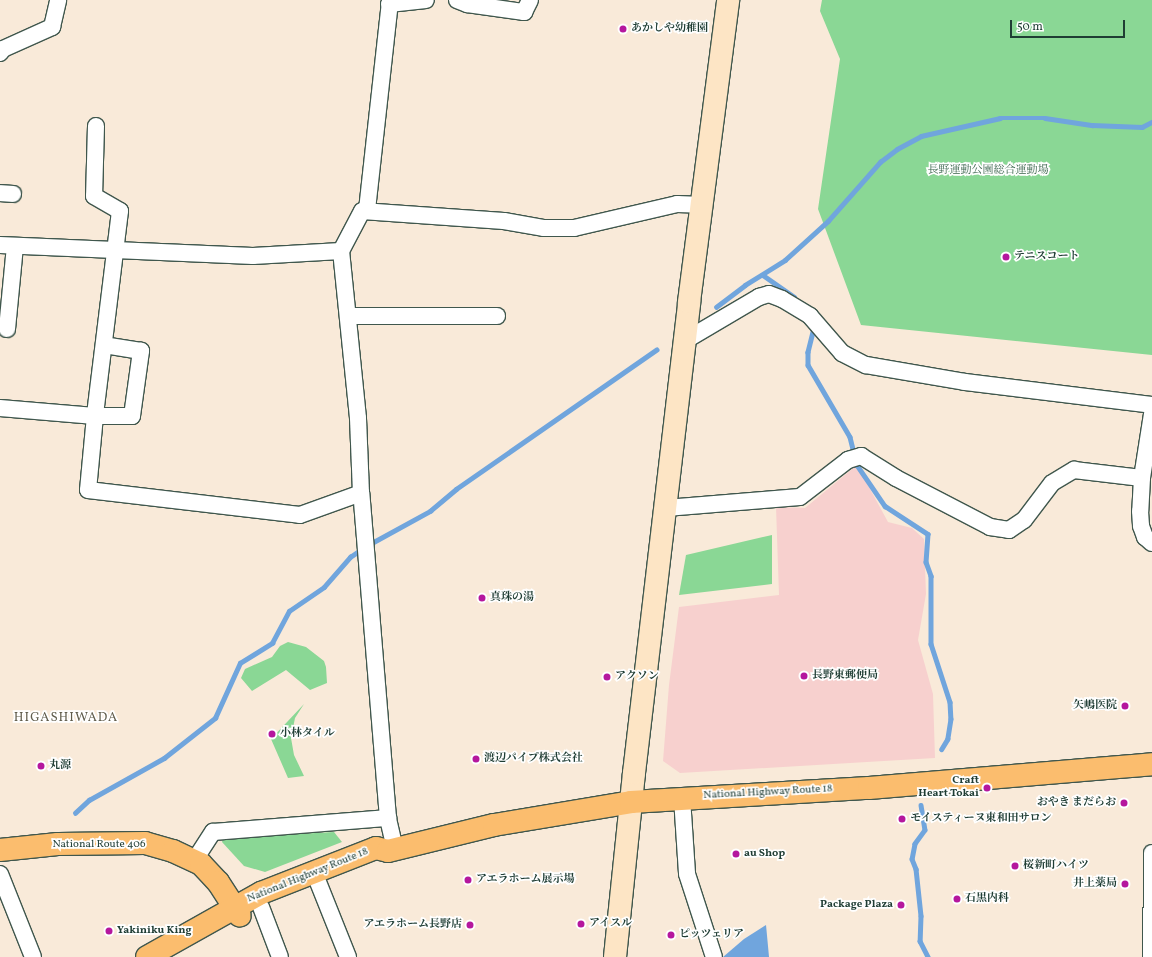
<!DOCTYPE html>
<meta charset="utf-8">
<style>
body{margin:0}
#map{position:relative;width:1152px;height:957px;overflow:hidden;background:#f9ead9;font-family:Vollkorn,"Noto Serif JP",serif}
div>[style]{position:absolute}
.built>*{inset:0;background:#f7d0ce}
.green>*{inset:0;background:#8ad795}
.water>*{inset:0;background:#70a5dd}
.stream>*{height:4.5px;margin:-2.25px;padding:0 2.25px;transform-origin:2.25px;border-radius:2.25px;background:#70a5dd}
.roads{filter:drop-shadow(1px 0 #40574d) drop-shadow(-1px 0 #40574d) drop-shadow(0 1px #40574d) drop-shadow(0 -1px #40574d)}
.street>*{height:16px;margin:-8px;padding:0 8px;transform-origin:8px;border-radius:8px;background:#fff}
.secondary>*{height:22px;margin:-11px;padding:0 11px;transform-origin:11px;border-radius:11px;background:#fde5c5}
.highway>*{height:22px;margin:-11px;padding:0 11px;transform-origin:11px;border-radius:11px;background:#fbbd6e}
.dots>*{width:11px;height:11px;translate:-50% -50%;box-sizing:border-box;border:2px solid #fff;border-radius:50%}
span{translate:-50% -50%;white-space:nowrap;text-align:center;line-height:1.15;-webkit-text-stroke:3.5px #fff;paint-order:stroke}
.poi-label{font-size:11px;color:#1f3d34;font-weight:700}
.left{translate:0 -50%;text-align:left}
.right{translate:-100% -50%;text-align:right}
.park-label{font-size:11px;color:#3a644c}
.street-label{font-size:11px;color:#1f3d34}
.quarter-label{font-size:13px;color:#605c4b;letter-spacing:1px}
.scale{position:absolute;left:1010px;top:20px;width:115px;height:18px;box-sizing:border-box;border:2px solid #1f3d34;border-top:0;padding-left:5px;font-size:12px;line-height:14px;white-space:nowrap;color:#1f3d34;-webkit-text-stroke:3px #fff;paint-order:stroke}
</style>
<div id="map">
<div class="built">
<div style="clip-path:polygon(857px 465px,888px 522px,912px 528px,924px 539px,926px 594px,918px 640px,933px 694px,935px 758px,680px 773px,663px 761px,669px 685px,679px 607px,779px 595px,776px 507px,805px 508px)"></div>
</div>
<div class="green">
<div style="clip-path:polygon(822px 0,1152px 0,1152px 355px,861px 325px,818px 209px,840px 59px,820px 11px)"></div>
<div style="clip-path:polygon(772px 535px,772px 584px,679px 595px,686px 555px)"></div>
<div style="clip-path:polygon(288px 642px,306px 647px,324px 661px,326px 667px,327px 683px,310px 690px,286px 670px,252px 691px,241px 678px,245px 669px,272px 657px,280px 646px)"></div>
<div style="clip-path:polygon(304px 704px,295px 718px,291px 738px,294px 755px,304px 776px,288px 778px,271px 739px)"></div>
<div style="clip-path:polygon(334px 832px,342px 842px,265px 872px,244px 866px,222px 842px,223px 838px)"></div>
</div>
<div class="water">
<div style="clip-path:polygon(766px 925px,769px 957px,723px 957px,744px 939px)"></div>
</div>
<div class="stream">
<div style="left:763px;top:275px;width:38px;rotate:35deg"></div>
<div style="left:716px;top:307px;width:36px;rotate:-37deg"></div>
<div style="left:745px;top:285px;width:47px;rotate:-32deg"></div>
<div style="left:785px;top:260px;width:58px;rotate:-42.2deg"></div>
<div style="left:828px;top:221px;width:79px;rotate:-48.6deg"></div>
<div style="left:880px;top:162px;width:21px;rotate:-37deg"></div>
<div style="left:897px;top:149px;width:27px;rotate:-28deg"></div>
<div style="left:921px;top:136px;width:81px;rotate:-12.8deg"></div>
<div style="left:1000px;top:118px;width:45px"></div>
<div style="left:1045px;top:118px;width:48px;rotate:8.5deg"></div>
<div style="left:1092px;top:125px;width:50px;rotate:2.3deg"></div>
<div style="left:1142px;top:127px;width:11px;rotate:-27deg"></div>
<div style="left:814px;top:328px;width:25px;rotate:104deg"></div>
<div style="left:808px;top:352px;width:13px;rotate:90deg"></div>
<div style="left:808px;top:365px;width:83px;rotate:59.7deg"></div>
<div style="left:850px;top:437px;width:29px;rotate:76deg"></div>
<div style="left:857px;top:465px;width:50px;rotate:55.7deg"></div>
<div style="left:885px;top:506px;width:51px;rotate:33.1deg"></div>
<div style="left:928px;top:534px;width:28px;rotate:94deg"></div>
<div style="left:926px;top:562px;width:15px;rotate:70deg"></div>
<div style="left:931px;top:576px;width:68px;rotate:90deg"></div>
<div style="left:931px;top:644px;width:61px;rotate:71.9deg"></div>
<div style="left:950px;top:702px;width:17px;rotate:87deg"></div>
<div style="left:951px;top:719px;width:20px;rotate:99deg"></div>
<div style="left:948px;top:739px;width:12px;rotate:121deg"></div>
<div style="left:368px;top:545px;width:71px;rotate:-28.7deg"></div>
<div style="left:430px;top:511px;width:34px;rotate:-40deg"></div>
<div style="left:456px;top:489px;width:244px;rotate:-34.8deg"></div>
<div style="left:921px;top:805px;width:25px;rotate:81deg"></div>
<div style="left:925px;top:830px;width:17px;rotate:126deg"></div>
<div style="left:915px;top:844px;width:15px;rotate:101deg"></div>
<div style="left:912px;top:859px;width:11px;rotate:68deg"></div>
<div style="left:916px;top:869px;width:47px;rotate:83.9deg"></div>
<div style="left:921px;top:916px;width:25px;rotate:92deg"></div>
<div style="left:920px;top:941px;width:18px;rotate:63deg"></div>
<div style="left:75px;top:813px;width:19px;rotate:-43deg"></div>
<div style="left:89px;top:800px;width:86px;rotate:-29.2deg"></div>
<div style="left:164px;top:758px;width:65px;rotate:-38.1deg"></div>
<div style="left:215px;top:718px;width:60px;rotate:-65.6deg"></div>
<div style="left:240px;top:663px;width:38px;rotate:-32deg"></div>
<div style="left:272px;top:643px;width:36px;rotate:-62deg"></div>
<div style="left:289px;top:611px;width:42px;rotate:-34.4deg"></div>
<div style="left:324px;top:587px;width:40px;rotate:-49deg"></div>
<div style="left:350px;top:557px;width:14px;rotate:-34deg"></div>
</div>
<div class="roads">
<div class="street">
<div style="left:457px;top:0;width:11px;rotate:22deg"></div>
<div style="left:467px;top:4px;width:58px;rotate:8deg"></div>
<div style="left:524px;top:12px;width:13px;rotate:-63deg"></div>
<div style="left:389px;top:4px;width:37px;rotate:-6deg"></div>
<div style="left:0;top:53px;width:5px;rotate:-53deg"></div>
<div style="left:3px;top:49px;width:54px;rotate:-24.2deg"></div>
<div style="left:52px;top:27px;width:28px;rotate:-77deg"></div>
<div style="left:96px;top:126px;width:70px;rotate:91.6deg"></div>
<div style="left:94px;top:196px;width:30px;rotate:30deg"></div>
<div style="left:120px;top:211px;width:207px;rotate:97deg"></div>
<div style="left:95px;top:416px;width:37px"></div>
<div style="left:132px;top:416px;width:66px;rotate:-82.1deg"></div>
<div style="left:141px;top:351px;width:37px;rotate:-171deg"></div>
<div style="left:0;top:193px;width:13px;rotate:4deg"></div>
<div style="left:367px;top:210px;width:211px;rotate:-83.7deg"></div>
<div style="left:0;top:245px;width:253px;rotate:2.5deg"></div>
<div style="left:253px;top:256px;width:88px;rotate:-3.3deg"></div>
<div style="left:349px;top:316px;width:148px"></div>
<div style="left:7px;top:329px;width:83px;rotate:-84.5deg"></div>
<div style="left:686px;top:340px;width:85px;rotate:-30.5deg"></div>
<div style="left:759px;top:297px;width:10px;rotate:-17deg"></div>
<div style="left:769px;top:294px;width:14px;rotate:21deg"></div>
<div style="left:782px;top:299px;width:33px;rotate:31deg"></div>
<div style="left:810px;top:316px;width:49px;rotate:49.1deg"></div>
<div style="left:842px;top:353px;width:27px;rotate:27deg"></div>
<div style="left:866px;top:365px;width:100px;rotate:9.7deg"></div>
<div style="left:965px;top:382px;width:188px;rotate:7deg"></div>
<div style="left:0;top:408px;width:95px;rotate:4.8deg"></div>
<div style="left:95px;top:416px;width:74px;rotate:95.4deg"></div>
<div style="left:88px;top:490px;width:213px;rotate:6.7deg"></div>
<div style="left:300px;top:515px;width:65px;rotate:-19.8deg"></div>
<div style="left:1152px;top:414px;width:65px;rotate:98.9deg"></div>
<div style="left:1142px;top:478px;width:33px;rotate:93deg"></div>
<div style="left:1140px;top:511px;width:15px;rotate:86deg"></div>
<div style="left:1141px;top:526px;width:12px;rotate:70deg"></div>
<div style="left:1145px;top:537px;width:9px;rotate:41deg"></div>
<div style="left:666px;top:508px;width:134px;rotate:-4.7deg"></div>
<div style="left:800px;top:497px;width:61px;rotate:-37.6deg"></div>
<div style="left:848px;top:460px;width:14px;rotate:-17deg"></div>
<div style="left:861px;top:456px;width:41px;rotate:32.2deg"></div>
<div style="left:896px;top:478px;width:106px;rotate:27.5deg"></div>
<div style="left:990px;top:527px;width:19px;rotate:9deg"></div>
<div style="left:1009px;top:530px;width:18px;rotate:-34deg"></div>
<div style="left:1024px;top:520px;width:46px;rotate:-52.9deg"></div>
<div style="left:1052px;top:483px;width:26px;rotate:-31deg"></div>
<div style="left:1074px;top:470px;width:68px;rotate:6.7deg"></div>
<div style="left:682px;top:798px;width:76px;rotate:86.2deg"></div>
<div style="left:687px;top:874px;width:87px;rotate:72deg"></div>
<div style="left:395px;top:849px;width:32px;rotate:-103deg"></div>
<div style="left:388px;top:818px;width:326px;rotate:-94.7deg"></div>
<div style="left:361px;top:493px;width:75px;rotate:-92.3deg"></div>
<div style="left:358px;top:418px;width:168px;rotate:-95.8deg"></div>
<div style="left:341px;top:251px;width:45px;rotate:-62.3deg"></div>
<div style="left:362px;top:211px;width:142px;rotate:4deg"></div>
<div style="left:504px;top:221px;width:41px;rotate:9.9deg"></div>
<div style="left:544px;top:228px;width:30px"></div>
<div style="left:574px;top:228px;width:106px;rotate:-13.1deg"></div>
<div style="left:677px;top:204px;width:25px;rotate:2deg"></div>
<div style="left:194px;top:861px;width:35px;rotate:-57deg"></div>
<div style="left:213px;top:832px;width:176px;rotate:-4.6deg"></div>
<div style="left:0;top:874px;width:89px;rotate:68.3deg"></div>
<div style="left:318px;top:882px;width:81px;rotate:68.2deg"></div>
<div style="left:261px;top:907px;width:53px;rotate:69.2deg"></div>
<div style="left:1151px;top:957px;width:104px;rotate:-89.4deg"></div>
</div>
<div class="secondary">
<div style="left:615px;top:957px;width:185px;rotate:-84.1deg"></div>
<div style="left:634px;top:773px;width:474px;rotate:-83.3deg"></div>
<div style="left:689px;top:302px;width:305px;rotate:-82.6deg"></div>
</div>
<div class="highway">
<div style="left:0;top:850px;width:58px;rotate:-5.9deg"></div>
<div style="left:58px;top:844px;width:87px;rotate:-0.7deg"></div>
<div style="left:145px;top:843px;width:29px;rotate:16deg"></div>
<div style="left:173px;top:851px;width:31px;rotate:25deg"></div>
<div style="left:201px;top:864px;width:25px;rotate:47deg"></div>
<div style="left:218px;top:882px;width:40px;rotate:57.1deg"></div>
<div style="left:147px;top:957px;width:131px;rotate:-29.3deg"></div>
<div style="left:261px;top:893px;width:123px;rotate:-21.4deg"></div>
<div style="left:376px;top:848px;width:12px;rotate:14deg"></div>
<div style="left:388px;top:851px;width:109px;rotate:-13.8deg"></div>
<div style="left:494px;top:825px;width:139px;rotate:-9.5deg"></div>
<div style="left:631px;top:802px;width:238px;rotate:-3.4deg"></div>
<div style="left:869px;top:788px;width:284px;rotate:-4.8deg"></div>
</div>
</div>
<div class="dots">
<div style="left:623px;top:29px;background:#b5179e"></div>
<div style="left:1006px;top:257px;background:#b5179e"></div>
<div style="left:482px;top:598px;background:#b5179e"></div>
<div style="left:804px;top:676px;background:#b5179e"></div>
<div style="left:607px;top:677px;background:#b5179e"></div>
<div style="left:1125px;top:706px;background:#b5179e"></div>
<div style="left:272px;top:734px;background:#b5179e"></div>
<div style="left:476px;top:759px;background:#b5179e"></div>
<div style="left:41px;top:766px;background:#b5179e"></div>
<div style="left:987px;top:788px;background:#b5179e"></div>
<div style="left:1124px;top:803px;background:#b5179e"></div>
<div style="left:902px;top:819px;background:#b5179e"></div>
<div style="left:736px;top:854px;background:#b5179e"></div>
<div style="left:1015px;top:866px;background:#b5179e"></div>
<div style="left:468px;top:880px;background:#b5179e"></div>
<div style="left:1125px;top:884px;background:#b5179e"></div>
<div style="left:957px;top:899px;background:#b5179e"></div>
<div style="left:901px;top:905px;background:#b5179e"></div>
<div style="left:581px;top:924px;background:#b5179e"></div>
<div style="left:470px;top:925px;background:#b5179e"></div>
<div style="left:109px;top:931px;background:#b5179e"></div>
<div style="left:671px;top:935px;background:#b5179e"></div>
</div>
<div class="poi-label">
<span class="left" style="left:631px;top:29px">あかしや幼稚園</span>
<span class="left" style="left:1014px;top:257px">テニスコート</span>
<span class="left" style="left:490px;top:598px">真珠の湯</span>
<span class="left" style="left:812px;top:676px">長野東郵便局</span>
<span class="left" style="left:615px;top:677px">アクソン</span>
<span class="right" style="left:1117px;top:706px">矢嶋医院</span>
<span class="left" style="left:280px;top:734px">小林タイル</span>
<span class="left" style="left:484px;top:759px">渡辺パイプ株式会社</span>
<span class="left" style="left:49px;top:766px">丸源</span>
<span class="right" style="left:979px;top:788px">Craft<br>Heart Tokai</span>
<span class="right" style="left:1116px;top:803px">おやき まだらお</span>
<span class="left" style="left:910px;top:819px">モイスティーヌ東和田サロン</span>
<span class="left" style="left:744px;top:854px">au Shop</span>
<span class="left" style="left:1023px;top:866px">桜新町ハイツ</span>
<span class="left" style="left:476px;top:880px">アエラホーム展示場</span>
<span class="right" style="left:1117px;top:884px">井上薬局</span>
<span class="left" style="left:965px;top:899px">石黒内科</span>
<span class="right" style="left:893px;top:905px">Package Plaza</span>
<span class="left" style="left:589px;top:924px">アイスル</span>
<span class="right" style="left:462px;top:925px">アエラホーム長野店</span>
<span class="left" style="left:117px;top:931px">Yakiniku King</span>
<span class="left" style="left:679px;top:935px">ピッツェリア</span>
</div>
<div class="park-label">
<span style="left:988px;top:171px">長野運動公園総合運動場</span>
</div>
<div class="street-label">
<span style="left:768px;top:793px;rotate:-3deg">National Highway Route 18</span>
<span style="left:99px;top:845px">National Route 406</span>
<span style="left:308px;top:876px;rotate:-22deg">National Highway Route 18</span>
</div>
<div class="quarter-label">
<span style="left:66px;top:718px">HIGASHIWADA</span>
</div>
<div class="scale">50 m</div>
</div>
